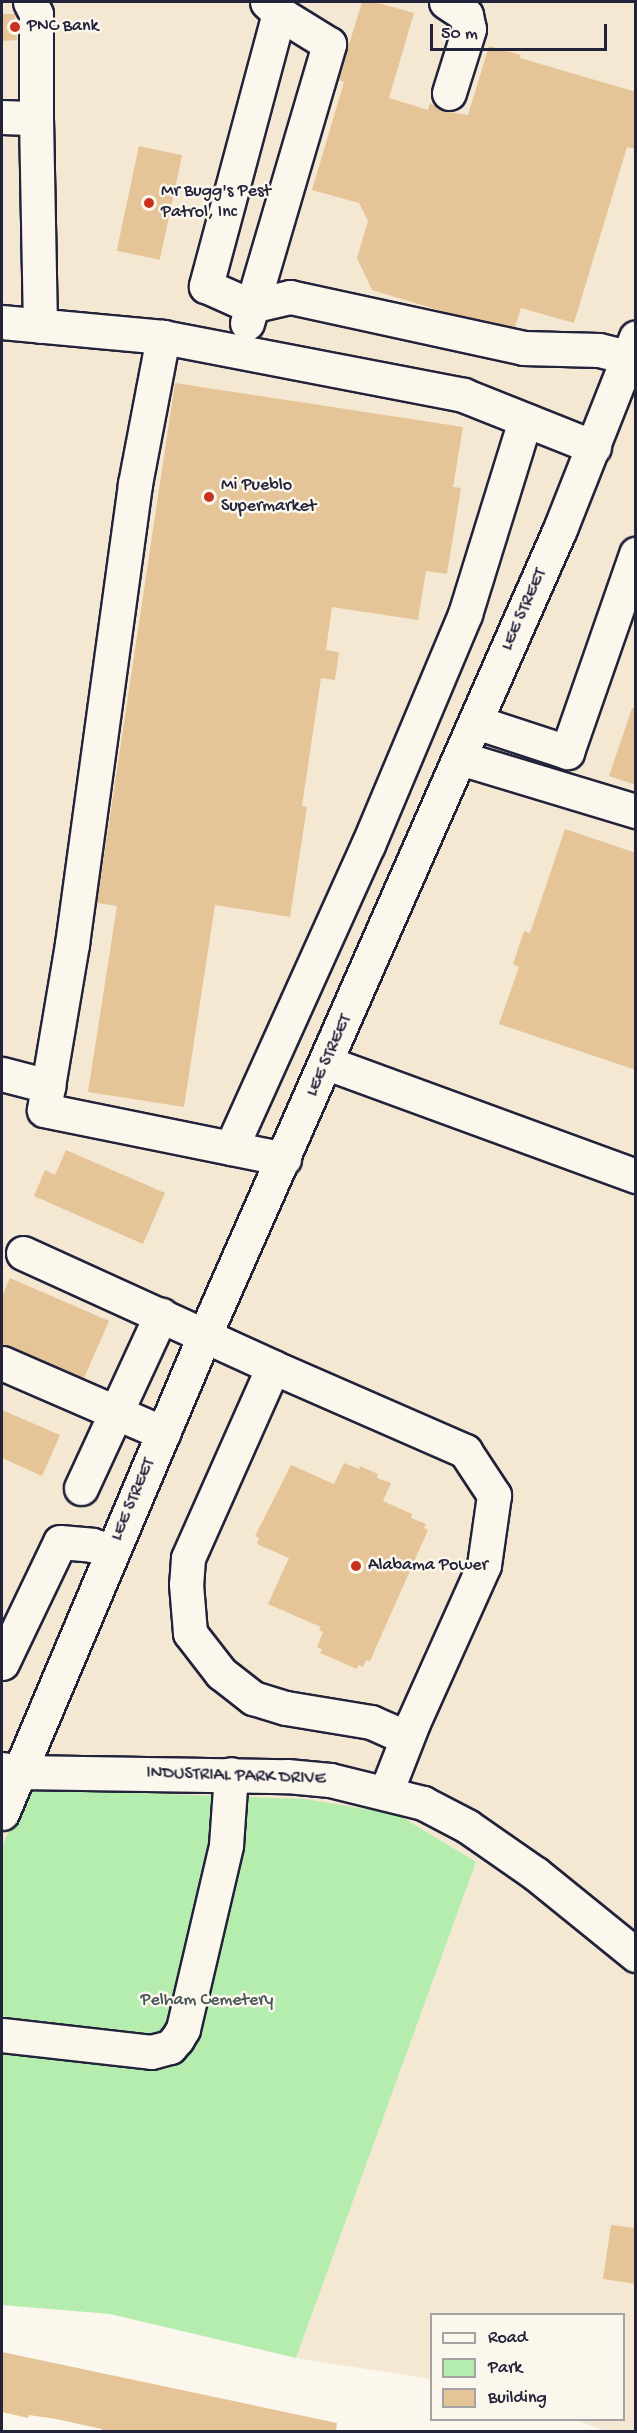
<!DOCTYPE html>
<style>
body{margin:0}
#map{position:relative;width:637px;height:2433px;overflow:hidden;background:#fbf7ec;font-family:"Gochi Hand",sans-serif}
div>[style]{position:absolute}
.built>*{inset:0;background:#f4e8d2}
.green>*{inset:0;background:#b5edaf}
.building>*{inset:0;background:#e5c497;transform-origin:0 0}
.roads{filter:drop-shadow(2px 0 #22223b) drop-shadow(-2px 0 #22223b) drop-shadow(0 2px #22223b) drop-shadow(0 -2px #22223b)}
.minor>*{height:33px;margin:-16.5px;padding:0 16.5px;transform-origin:16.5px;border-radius:16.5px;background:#fbf7ec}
.dots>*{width:16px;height:16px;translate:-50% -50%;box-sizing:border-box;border:3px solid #fbf7ec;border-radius:50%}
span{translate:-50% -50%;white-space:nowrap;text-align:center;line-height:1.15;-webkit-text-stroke:5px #fbf7ec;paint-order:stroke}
.poi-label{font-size:18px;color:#22223b}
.left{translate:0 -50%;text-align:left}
.street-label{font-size:18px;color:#22223b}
.park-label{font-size:18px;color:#475558}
.frame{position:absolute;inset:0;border:3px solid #22223b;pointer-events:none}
.legend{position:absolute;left:430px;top:2313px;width:195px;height:108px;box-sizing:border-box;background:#fbf7ec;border:2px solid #a4a2a5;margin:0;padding:8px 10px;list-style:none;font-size:18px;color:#22223b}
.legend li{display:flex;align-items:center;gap:12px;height:30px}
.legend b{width:30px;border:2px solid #a4a2a5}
.scale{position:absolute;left:430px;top:24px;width:177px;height:27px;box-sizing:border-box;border:3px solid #22223b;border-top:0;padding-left:8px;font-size:18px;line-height:21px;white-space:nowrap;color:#22223b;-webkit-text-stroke:4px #fbf7ec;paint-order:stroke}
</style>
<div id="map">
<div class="built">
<div style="clip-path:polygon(2px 2px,635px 2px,635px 2431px,605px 2431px,577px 2420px,624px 2420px,624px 2314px,432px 2314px,431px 2379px,296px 2358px,476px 1862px,27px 1789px,2px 1847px)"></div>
</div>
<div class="green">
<div style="clip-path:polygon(27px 1789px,305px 1799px,397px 1814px,476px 1862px,296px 2358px,110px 2314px,2px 2305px,2px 1847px)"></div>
</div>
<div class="building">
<div style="clip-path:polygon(362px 2px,375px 2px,414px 13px,389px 98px,428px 110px,430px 103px,443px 111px,468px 115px,489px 46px,521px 55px,520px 58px,636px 92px,636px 149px,627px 147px,574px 323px,521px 308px,515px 327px,445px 312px,372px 290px,357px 258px,368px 221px,359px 203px,312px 190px,344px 82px,338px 80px)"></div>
<div style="clip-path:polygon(2px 14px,15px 14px,17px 40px,2px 41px)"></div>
<div style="left:139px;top:146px;width:44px;height:107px;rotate:12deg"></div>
<div style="clip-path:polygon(175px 383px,463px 427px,453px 487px,461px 488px,447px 574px,426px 571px,418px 620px,332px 607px,326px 650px,339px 652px,335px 680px,321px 678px,302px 806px,307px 807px,290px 917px,215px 905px,184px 1107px,88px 1092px,117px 906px,97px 903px)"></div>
<div style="clip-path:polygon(632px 708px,636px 708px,636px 785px,609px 776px)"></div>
<div style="clip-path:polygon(565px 829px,636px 853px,636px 1070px,499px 1024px,519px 967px,513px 964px,524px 931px,530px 933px)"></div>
<div style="clip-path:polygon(66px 1150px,165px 1193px,143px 1244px,34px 1196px,45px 1170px,55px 1175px)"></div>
<div style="clip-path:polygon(10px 1278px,109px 1321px,84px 1378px,2px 1345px,2px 1296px)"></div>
<div style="clip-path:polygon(2px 1410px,60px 1435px,42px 1476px,2px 1458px)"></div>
<div style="clip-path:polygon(344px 1463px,359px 1469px,360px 1466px,378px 1474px,377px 1478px,391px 1483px,383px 1501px,412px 1514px,411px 1518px,426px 1524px,424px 1528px,428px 1530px,370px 1661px,366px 1660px,363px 1667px,358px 1665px,357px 1669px,320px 1653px,322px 1649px,317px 1647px,323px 1632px,319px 1630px,321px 1627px,268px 1604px,289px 1558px,257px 1544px,259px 1538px,255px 1536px,291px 1465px,334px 1484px)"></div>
<div style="clip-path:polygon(611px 2225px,636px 2228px,636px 2284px,603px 2279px)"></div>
<div style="clip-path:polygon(2px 2352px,337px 2423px,336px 2432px,102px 2432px,102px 2429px,56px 2419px,29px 2415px,28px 2418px,2px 2412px)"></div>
</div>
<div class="roads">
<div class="minor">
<div style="left:30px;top:2px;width:13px;rotate:63deg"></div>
<div style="left:36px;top:14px;width:104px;rotate:90deg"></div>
<div style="left:267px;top:2px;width:16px;rotate:43deg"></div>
<div style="left:279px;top:13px;width:283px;rotate:105deg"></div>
<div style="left:206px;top:286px;width:49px;rotate:24deg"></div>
<div style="left:251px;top:306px;width:40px;rotate:-13deg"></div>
<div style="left:290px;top:297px;width:239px;rotate:12.3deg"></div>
<div style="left:523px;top:348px;width:76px;rotate:1.5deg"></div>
<div style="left:599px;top:350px;width:30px;rotate:14deg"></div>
<div style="left:446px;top:2px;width:24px;rotate:33deg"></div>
<div style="left:466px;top:15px;width:14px;rotate:78deg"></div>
<div style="left:469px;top:29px;width:67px;rotate:107.4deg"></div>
<div style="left:2px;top:117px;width:34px;rotate:2deg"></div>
<div style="left:36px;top:118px;width:208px;rotate:88.9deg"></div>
<div style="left:2px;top:322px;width:162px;rotate:5.3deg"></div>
<div style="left:163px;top:337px;width:306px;rotate:10.9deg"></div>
<div style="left:463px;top:395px;width:141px;rotate:21.7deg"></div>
<div style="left:247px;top:323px;width:291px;rotate:-73.6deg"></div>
<div style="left:329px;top:44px;width:59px;rotate:-148.2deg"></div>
<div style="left:163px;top:337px;width:150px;rotate:100.8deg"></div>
<div style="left:135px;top:484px;width:464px;rotate:97.8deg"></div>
<div style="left:72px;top:944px;width:168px;rotate:99.6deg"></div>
<div style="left:44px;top:1110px;width:245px;rotate:11.5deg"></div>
<div style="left:476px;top:722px;width:96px;rotate:18.2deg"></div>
<div style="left:567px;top:752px;width:210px;rotate:-70.8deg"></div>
<div style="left:460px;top:758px;width:184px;rotate:16.8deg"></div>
<div style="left:327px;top:1063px;width:329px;rotate:20.1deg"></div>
<div style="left:2px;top:1074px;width:48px;rotate:14.6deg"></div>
<div style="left:231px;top:1148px;width:333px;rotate:-65.7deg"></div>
<div style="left:368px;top:845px;width:251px;rotate:-67.2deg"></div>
<div style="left:465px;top:614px;width:203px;rotate:-72.8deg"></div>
<div style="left:23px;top:1253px;width:275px;rotate:24.5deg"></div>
<div style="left:273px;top:1367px;width:210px;rotate:23.6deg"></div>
<div style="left:465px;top:1451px;width:53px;rotate:56.6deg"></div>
<div style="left:494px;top:1495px;width:71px;rotate:98.1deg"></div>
<div style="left:484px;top:1565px;width:173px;rotate:114.2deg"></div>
<div style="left:413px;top:1723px;width:74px;rotate:111.4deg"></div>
<div style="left:2px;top:1363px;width:176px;rotate:23.5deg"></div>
<div style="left:273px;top:1367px;width:209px;rotate:114deg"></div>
<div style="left:188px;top:1558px;width:26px;rotate:94deg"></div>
<div style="left:186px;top:1584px;width:49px;rotate:85.3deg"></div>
<div style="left:190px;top:1633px;width:51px;rotate:52.2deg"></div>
<div style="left:221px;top:1673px;width:41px;rotate:38deg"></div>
<div style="left:253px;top:1698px;width:34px;rotate:17deg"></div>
<div style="left:286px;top:1708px;width:86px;rotate:9.4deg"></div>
<div style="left:371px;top:1722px;width:39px;rotate:24deg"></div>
<div style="left:81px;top:1488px;width:191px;rotate:-65.2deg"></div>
<div style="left:2px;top:1663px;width:134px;rotate:-64.4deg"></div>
<div style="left:60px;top:1542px;width:32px;rotate:5deg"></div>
<div style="left:92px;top:1545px;width:21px;rotate:17deg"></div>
<div style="left:2px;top:1769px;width:18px;rotate:9deg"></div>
<div style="left:20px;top:1772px;width:267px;rotate:0.9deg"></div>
<div style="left:287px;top:1776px;width:43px;rotate:5.3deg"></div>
<div style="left:330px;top:1780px;width:96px;rotate:13.9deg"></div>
<div style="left:423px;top:1803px;width:50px;rotate:27.6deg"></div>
<div style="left:467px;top:1826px;width:84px;rotate:34.8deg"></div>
<div style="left:536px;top:1874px;width:129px;rotate:39deg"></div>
<div style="left:2px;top:1813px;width:520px;rotate:-67.03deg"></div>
<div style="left:205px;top:1334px;width:880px;rotate:-66.2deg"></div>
<div style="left:560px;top:529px;width:206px;rotate:-68.4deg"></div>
<div style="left:2px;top:2035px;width:150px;rotate:6.5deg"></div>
<div style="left:151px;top:2052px;width:20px;rotate:-15deg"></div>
<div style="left:170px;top:2047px;width:11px;rotate:-49deg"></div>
<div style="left:177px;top:2039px;width:12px;rotate:-59deg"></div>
<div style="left:183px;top:2029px;width:189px;rotate:-76.8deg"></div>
<div style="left:226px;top:1845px;width:71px;rotate:-86deg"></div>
</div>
</div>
<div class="dots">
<div style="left:15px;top:27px;background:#c8321e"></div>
<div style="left:149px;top:203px;background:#c8321e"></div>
<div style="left:209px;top:497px;background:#c8321e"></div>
<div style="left:356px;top:1566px;background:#c8321e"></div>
</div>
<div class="poi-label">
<span class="left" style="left:27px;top:27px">PNC Bank</span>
<span class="left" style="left:161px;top:203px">Mr Bugg's Pest<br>Patrol, Inc</span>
<span class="left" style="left:221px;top:497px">Mi Pueblo<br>Supermarket</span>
<span class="left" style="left:368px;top:1566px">Alabama Power</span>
</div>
<div class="street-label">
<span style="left:525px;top:610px;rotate:-66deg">LEE STREET</span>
<span style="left:330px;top:1056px;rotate:-66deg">LEE STREET</span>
<span style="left:134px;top:1500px;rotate:-67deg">LEE STREET</span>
<span style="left:236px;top:1777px;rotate:2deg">INDUSTRIAL PARK DRIVE</span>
</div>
<div class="park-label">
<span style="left:207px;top:2001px">Pelham Cemetery</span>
</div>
<div class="frame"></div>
<ul class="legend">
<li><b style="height:8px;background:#fbf7ec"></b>Road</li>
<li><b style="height:16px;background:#b5edaf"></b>Park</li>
<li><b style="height:16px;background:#e5c497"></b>Building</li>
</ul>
<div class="scale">50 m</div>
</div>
